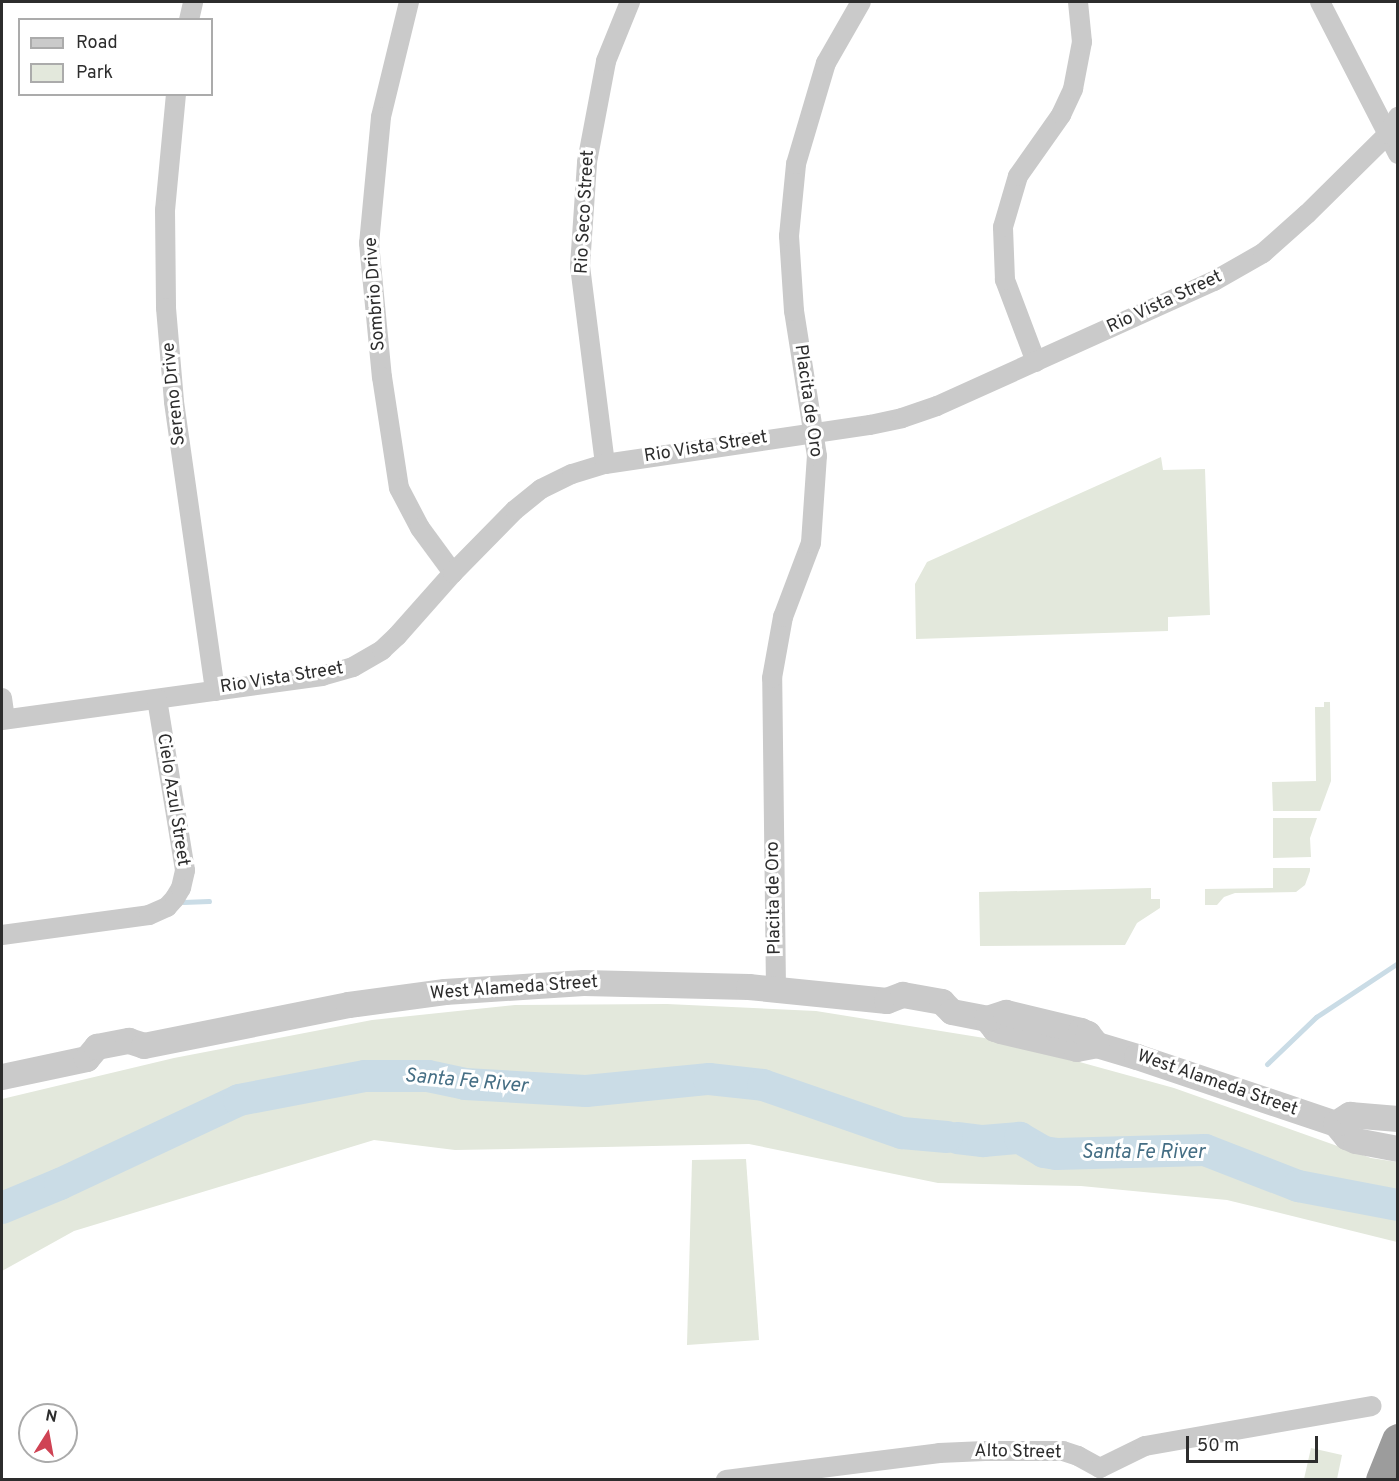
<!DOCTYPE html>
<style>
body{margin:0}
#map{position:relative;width:1399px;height:1481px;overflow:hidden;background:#fff;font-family:Overpass,sans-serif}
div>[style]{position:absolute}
.green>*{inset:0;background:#e3e8dc}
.stream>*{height:5px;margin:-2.5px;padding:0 2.5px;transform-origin:2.5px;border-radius:2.5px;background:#cadce6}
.river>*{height:32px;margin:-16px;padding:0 16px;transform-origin:16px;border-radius:16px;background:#cadce6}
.minor>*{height:20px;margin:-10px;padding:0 10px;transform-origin:10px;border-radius:10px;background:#cacaca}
.tertiary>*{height:26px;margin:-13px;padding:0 13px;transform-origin:13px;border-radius:13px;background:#cacaca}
.trunk>*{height:33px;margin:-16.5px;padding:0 16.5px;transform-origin:16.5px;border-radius:16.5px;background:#9c9c9c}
span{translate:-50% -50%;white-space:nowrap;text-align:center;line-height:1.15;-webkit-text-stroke:6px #fff;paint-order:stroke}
.street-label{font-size:18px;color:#2d2d2d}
.water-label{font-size:20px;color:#456e84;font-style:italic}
.frame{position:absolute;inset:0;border:3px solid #2d2d2d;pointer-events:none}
.legend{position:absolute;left:18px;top:18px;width:195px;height:78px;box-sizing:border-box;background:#fff;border:2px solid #ababab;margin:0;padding:8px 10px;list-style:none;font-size:18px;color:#2d2d2d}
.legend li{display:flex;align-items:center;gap:12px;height:30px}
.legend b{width:30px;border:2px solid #ababab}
.north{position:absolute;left:18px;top:1403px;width:60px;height:60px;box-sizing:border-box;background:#fff;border:2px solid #ababab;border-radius:50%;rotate:11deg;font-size:16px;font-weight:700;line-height:24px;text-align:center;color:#2d2d2d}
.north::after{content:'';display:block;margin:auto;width:21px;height:27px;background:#cf4354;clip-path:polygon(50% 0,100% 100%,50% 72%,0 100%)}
.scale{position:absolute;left:1186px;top:1436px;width:132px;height:27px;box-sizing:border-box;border:3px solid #2d2d2d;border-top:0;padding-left:8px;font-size:18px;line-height:21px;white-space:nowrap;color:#2d2d2d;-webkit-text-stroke:4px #fff;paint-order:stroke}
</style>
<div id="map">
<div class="green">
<div style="clip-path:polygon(1161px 457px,1163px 470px,1205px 469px,1210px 615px,1168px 617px,1168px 631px,916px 639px,915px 584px,927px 562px)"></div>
<div style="clip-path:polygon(1324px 702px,1330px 702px,1331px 781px,1320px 811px,1273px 811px,1272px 782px,1316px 781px,1315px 707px,1324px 707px)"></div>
<div style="clip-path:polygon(1273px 818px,1317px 818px,1310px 838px,1311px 857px,1273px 858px)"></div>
<div style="clip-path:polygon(1273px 868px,1310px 868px,1310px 871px,1305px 885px,1296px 892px,1235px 893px,1224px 897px,1217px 905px,1205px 905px,1205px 889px,1273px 888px)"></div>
<div style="clip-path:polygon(1151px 888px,1151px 899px,1160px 899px,1160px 908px,1137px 923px,1125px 945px,980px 946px,979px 892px)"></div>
<div style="clip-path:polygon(667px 1004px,816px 1011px,1003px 1041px,1174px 1088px,1371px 1158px,1397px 1162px,1397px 1242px,1227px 1200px,1081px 1186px,938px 1183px,749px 1144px,455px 1150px,374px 1140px,74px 1231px,2px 1271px,2px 1099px,174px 1058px,372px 1020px,515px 1005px)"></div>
<div style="clip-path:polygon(746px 1159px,759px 1340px,687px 1345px,692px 1160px)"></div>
<div style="clip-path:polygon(1311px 1448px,1342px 1455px,1337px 1479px,1304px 1479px)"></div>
</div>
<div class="stream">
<div style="left:183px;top:902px;width:26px;rotate:-2deg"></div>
<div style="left:1267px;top:1064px;width:68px;rotate:-43.8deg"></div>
<div style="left:1316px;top:1017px;width:98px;rotate:-33.4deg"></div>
</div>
<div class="river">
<div style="left:957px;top:1138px;width:26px;rotate:7deg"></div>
<div style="left:983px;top:1141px;width:37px;rotate:-5deg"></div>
<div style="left:1020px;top:1138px;width:28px;rotate:30deg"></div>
<div style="left:1044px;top:1152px;width:12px;rotate:9deg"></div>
<div style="left:1056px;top:1154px;width:149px;rotate:-1.5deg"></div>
<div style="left:1205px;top:1150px;width:100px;rotate:21.2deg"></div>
<div style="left:1298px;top:1186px;width:102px;rotate:10.8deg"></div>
<div style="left:2px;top:1208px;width:63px;rotate:-22.5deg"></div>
<div style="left:60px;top:1184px;width:198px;rotate:-25.1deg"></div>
<div style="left:239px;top:1100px;width:128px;rotate:-10.8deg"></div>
<div style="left:365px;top:1076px;width:63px"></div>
<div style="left:428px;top:1076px;width:38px;rotate:12deg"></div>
<div style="left:465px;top:1084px;width:121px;rotate:3.3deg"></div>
<div style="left:586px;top:1091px;width:124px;rotate:-5.6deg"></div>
<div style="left:709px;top:1079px;width:54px;rotate:6.3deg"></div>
<div style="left:763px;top:1085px;width:147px;rotate:19.1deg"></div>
<div style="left:902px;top:1133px;width:45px;rotate:5.1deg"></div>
</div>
<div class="minor">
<div style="left:409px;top:2px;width:118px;rotate:103.7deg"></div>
<div style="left:381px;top:117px;width:127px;rotate:95.4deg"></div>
<div style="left:369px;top:243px;width:135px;rotate:84.5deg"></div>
<div style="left:382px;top:377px;width:112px;rotate:81.3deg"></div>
<div style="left:399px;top:488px;width:45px;rotate:62.3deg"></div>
<div style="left:420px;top:528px;width:56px;rotate:53.7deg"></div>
<div style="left:1320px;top:2px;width:171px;rotate:62.8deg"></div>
<div style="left:189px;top:20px;width:18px;rotate:-77deg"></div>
<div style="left:176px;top:94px;width:117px;rotate:95.4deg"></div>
<div style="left:165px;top:210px;width:98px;rotate:89.4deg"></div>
<div style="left:166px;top:308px;width:94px;rotate:85.1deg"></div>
<div style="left:174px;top:402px;width:292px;rotate:81.9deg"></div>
<div style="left:1036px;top:362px;width:88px;rotate:-110.7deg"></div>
<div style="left:1005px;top:280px;width:53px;rotate:-92.2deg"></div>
<div style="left:1003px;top:227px;width:53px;rotate:-73.6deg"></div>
<div style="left:1018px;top:176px;width:75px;rotate:-54.8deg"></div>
<div style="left:1061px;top:115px;width:29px;rotate:-65deg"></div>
<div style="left:1073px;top:89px;width:48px;rotate:-79.2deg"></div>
<div style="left:1082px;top:42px;width:40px;rotate:-95.7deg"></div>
<div style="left:605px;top:464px;width:200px;rotate:-97.2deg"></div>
<div style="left:580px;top:266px;width:104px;rotate:-86.1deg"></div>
<div style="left:587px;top:162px;width:103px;rotate:-79.3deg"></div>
<div style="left:606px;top:61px;width:64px;rotate:-67.9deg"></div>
<div style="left:2px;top:698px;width:21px;rotate:82deg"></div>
<div style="left:2px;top:720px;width:323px;rotate:-7.8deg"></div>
<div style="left:322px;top:676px;width:32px;rotate:-16deg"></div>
<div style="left:353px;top:667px;width:34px;rotate:-30deg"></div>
<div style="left:382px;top:650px;width:21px;rotate:-43deg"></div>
<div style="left:397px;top:636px;width:84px;rotate:-48.4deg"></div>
<div style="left:453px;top:573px;width:88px;rotate:-45.5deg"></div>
<div style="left:515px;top:510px;width:33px;rotate:-39deg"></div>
<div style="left:541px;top:489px;width:34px;rotate:-26deg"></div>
<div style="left:572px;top:474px;width:34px;rotate:-17deg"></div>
<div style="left:605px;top:464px;width:268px;rotate:-8.4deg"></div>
<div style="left:870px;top:425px;width:33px;rotate:-12deg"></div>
<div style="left:902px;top:418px;width:37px;rotate:-19deg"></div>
<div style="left:937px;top:406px;width:304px;rotate:-24.3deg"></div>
<div style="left:1214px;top:281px;width:56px;rotate:-29.7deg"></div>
<div style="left:1263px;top:253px;width:59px;rotate:-41.6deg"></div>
<div style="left:1307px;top:214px;width:114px;rotate:-44.6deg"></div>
<div style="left:1388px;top:134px;width:20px;rotate:-60deg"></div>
<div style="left:2px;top:935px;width:148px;rotate:-7.7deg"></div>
<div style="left:149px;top:915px;width:20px;rotate:-24deg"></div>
<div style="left:167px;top:907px;width:12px;rotate:-48deg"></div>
<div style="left:175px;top:898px;width:12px;rotate:-59deg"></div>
<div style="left:181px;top:888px;width:18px;rotate:-77deg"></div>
<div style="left:185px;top:870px;width:173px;rotate:-99.3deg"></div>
<div style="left:776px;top:989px;width:311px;rotate:-90.7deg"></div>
<div style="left:772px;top:678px;width:62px;rotate:-79.8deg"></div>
<div style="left:783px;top:617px;width:79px;rotate:-69.3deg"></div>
<div style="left:811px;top:543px;width:87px;rotate:-86.1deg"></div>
<div style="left:817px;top:456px;width:147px;rotate:-99deg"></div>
<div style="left:794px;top:311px;width:75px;rotate:-93.8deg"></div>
<div style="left:789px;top:236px;width:72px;rotate:-84.4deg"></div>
<div style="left:796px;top:164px;width:105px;rotate:-73.5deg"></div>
<div style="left:826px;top:63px;width:70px;rotate:-60.2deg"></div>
<div style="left:726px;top:1480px;width:215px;rotate:-7.2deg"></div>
<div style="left:939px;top:1453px;width:46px;rotate:-2.5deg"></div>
<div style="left:985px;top:1451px;width:78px"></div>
<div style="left:1063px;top:1451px;width:16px;rotate:18deg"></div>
<div style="left:1078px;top:1456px;width:25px;rotate:29deg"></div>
<div style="left:1100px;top:1468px;width:50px;rotate:-26.1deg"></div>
<div style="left:1145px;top:1446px;width:230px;rotate:-10deg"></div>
</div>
<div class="tertiary">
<div style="left:987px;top:1019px;width:13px;rotate:51deg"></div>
<div style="left:995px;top:1029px;width:6px;rotate:18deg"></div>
<div style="left:1001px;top:1031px;width:78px;rotate:13.3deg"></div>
<div style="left:1077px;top:1049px;width:20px;rotate:-11deg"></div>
<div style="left:1097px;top:1045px;width:42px;rotate:16.7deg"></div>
<div style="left:1137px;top:1057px;width:210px;rotate:18.6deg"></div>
<div style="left:1336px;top:1124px;width:17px;rotate:50deg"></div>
<div style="left:1347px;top:1137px;width:10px;rotate:24deg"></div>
<div style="left:1356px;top:1141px;width:43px;rotate:10.8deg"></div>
<div style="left:2px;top:1077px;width:87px;rotate:-12deg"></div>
<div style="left:87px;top:1059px;width:16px;rotate:-50deg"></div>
<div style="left:97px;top:1047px;width:33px;rotate:-11deg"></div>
<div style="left:129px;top:1041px;width:16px;rotate:18deg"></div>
<div style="left:144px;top:1046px;width:209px;rotate:-11.3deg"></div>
<div style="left:349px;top:1005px;width:97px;rotate:-7.7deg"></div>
<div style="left:445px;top:992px;width:139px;rotate:-3.7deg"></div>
<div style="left:584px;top:983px;width:165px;rotate:1.4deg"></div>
<div style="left:749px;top:987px;width:139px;rotate:5.8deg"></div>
<div style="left:887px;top:1001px;width:17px;rotate:-21deg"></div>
<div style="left:903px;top:995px;width:40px;rotate:10deg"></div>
<div style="left:942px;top:1002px;width:14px;rotate:45deg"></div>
<div style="left:952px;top:1012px;width:36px;rotate:11deg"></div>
<div style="left:987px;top:1019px;width:20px;rotate:-18deg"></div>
<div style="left:1006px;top:1013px;width:77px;rotate:13.5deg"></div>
<div style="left:1081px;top:1031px;width:8px;rotate:23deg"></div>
<div style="left:1088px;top:1034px;width:14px;rotate:51deg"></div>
<div style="left:1336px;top:1124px;width:17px;rotate:-33deg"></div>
<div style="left:1350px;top:1115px;width:48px;rotate:4.8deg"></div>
</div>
<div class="trunk">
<div style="left:1382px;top:1480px;width:43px;rotate:-68.2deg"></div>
</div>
<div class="street-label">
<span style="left:586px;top:212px;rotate:-87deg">Rio Seco Street</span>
<span style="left:376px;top:294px;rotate:-94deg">Sombrio Drive</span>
<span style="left:1165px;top:303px;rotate:-25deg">Rio Vista Street</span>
<span style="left:175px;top:394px;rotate:-96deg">Sereno Drive</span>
<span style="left:807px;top:401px;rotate:82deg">Placita de Oro</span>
<span style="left:706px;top:448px;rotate:-9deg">Rio Vista Street</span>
<span style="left:282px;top:679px;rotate:-9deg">Rio Vista Street</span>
<span style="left:172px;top:800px;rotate:81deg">Cielo Azul Street</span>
<span style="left:775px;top:898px;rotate:-91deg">Placita de Oro</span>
<span style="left:514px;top:989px;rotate:-4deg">West Alameda Street</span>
<span style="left:1217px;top:1084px;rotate:19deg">West Alameda Street</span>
<span style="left:1018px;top:1453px;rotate:1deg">Alto Street</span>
</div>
<div class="water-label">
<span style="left:466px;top:1082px;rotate:5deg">Santa Fe River</span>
<span style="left:1143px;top:1153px">Santa Fe River</span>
</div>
<div class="frame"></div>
<ul class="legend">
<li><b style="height:8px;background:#cacaca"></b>Road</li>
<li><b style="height:16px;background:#e3e8dc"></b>Park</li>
</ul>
<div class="north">N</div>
<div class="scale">50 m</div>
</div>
